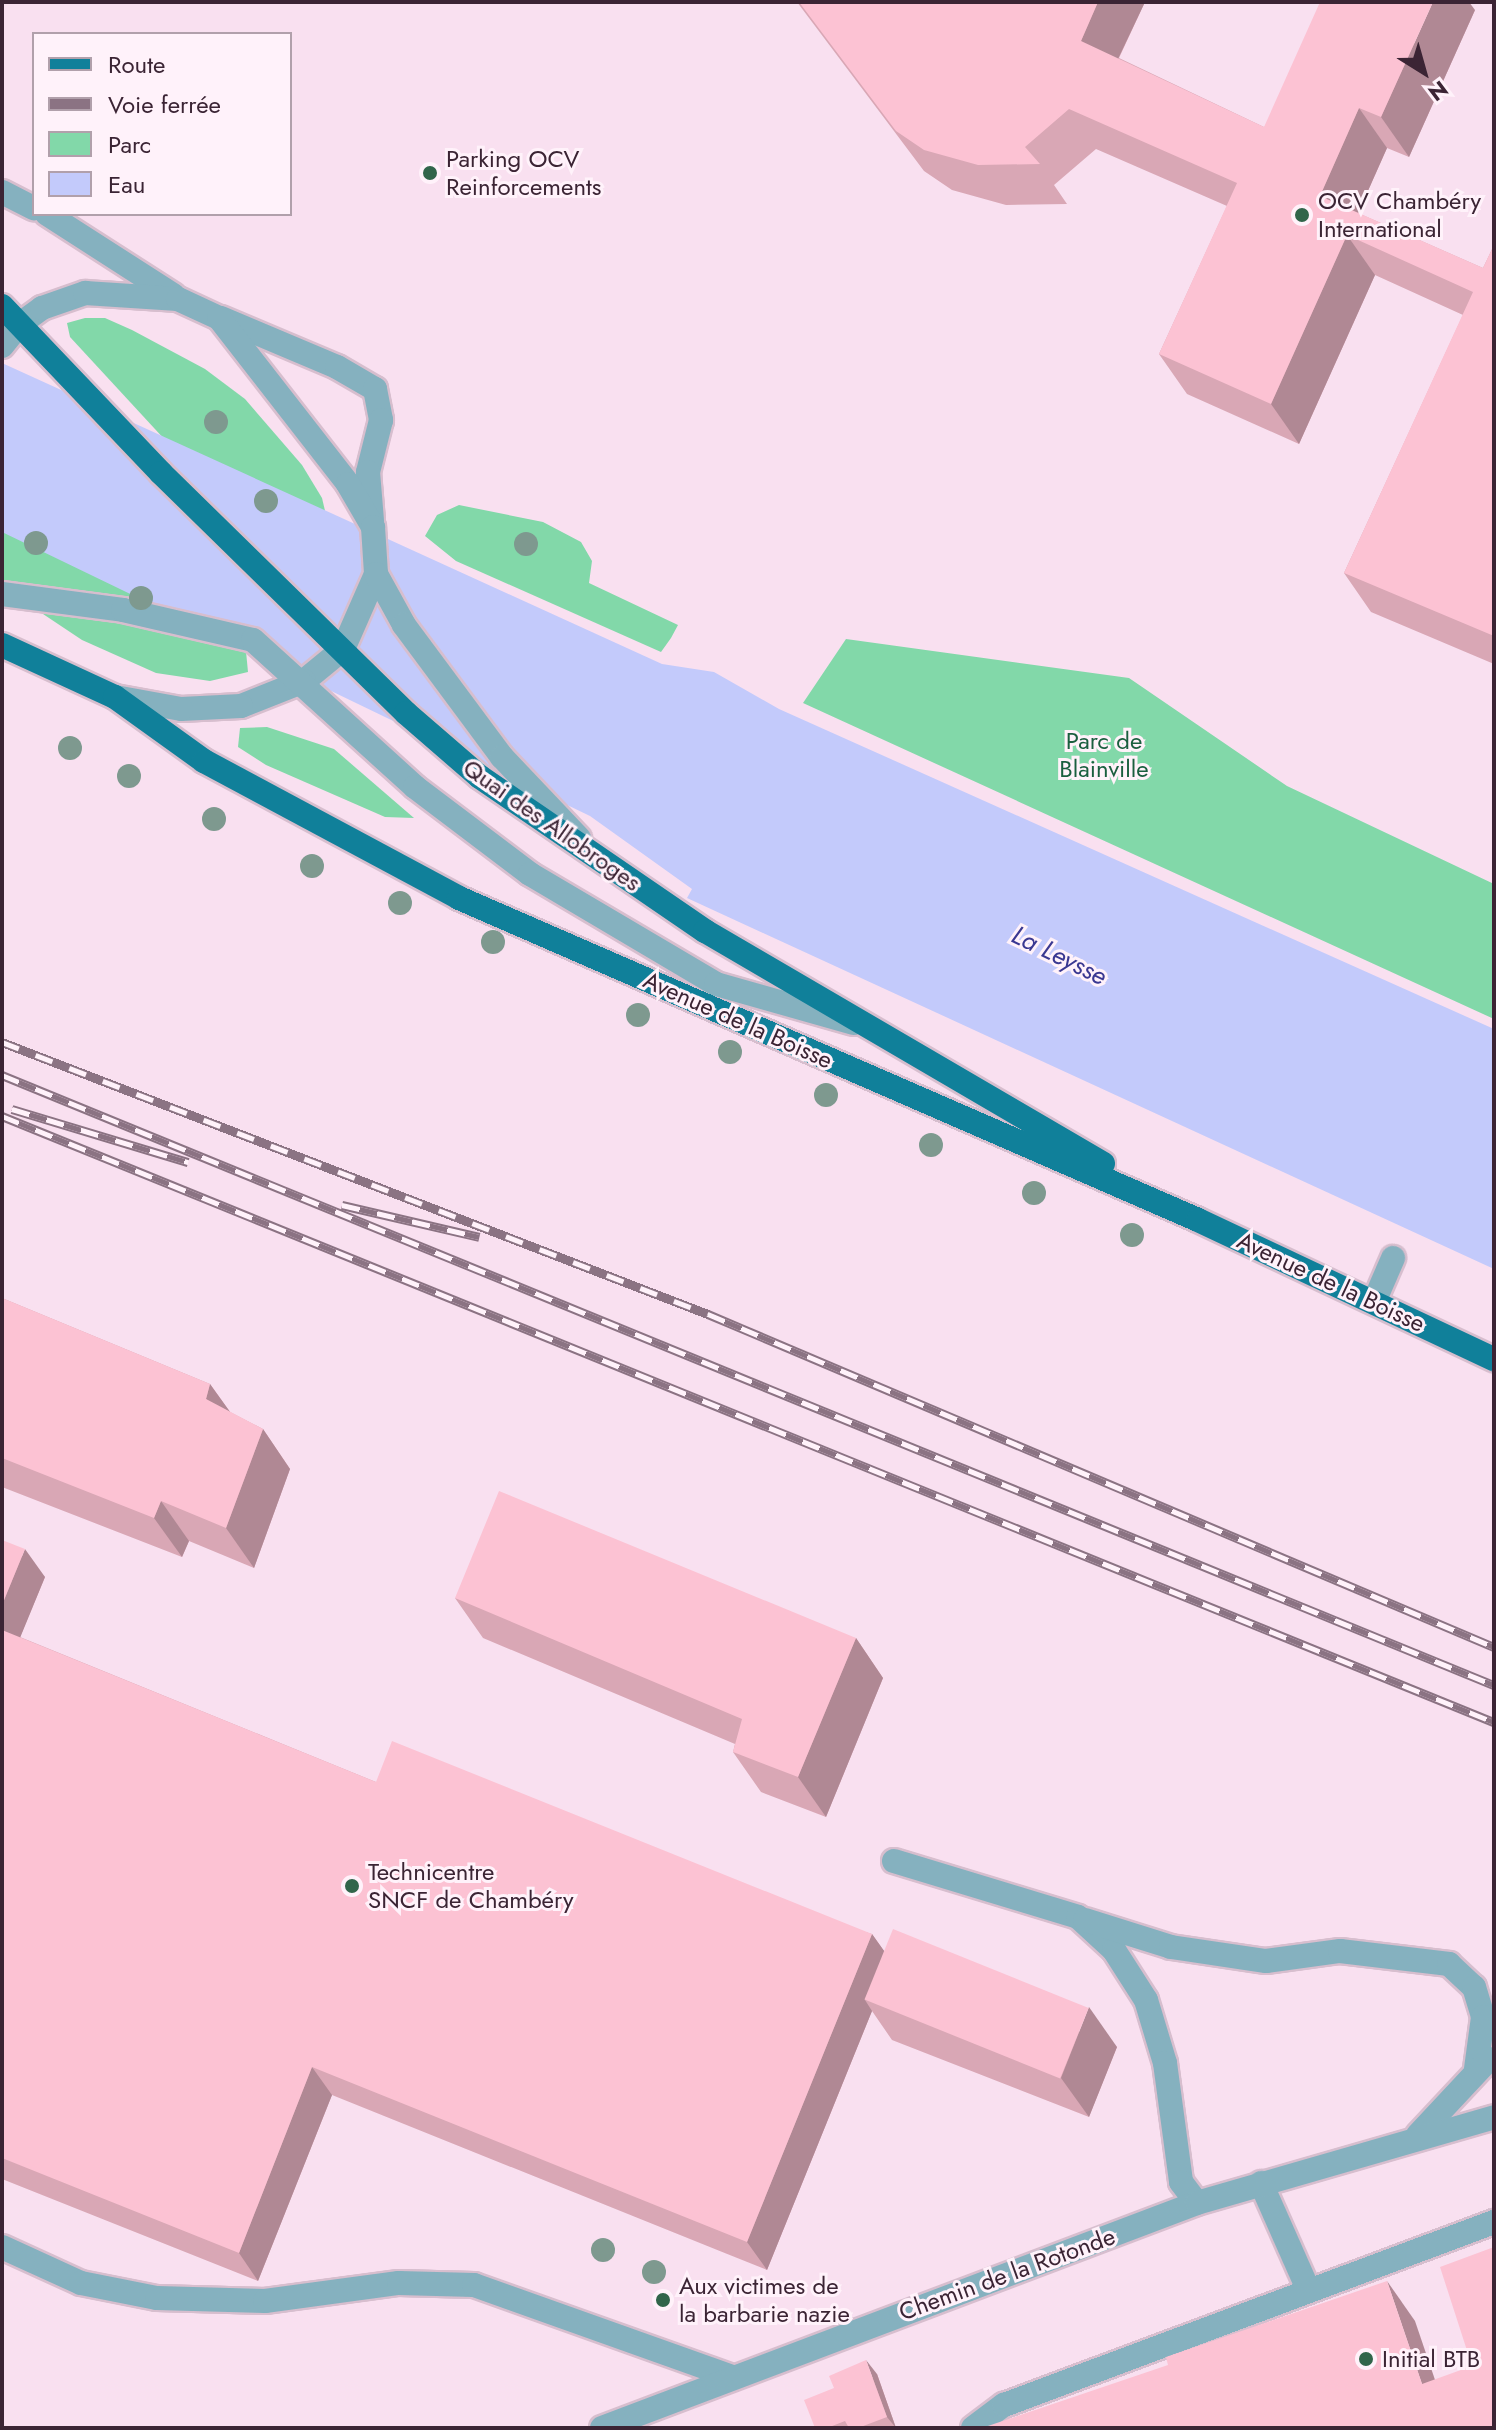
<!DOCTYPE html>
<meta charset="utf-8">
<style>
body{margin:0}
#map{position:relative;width:1496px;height:2430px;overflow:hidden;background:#f9e0f0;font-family:Jost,sans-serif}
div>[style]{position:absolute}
.green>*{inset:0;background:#82d8a9}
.water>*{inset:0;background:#c3cafb}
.roads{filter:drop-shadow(2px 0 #d7bece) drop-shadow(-2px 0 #d7bece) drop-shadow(0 2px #d7bece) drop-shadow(0 -2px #d7bece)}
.minor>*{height:24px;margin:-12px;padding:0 12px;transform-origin:12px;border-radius:12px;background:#85b1bf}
.major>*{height:24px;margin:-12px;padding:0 12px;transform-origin:12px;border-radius:12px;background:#10809a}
.rail>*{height:9px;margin-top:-4.5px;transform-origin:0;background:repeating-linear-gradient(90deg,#fff2fa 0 18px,#8b7383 0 36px);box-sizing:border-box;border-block:2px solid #8b7383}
.trees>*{width:24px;height:24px;margin:-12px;border-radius:50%;background:#7e998f}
.wall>*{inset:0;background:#d9a7b5}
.shaded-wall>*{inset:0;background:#b08894}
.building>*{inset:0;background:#fcc2d3;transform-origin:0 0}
.dots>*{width:22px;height:22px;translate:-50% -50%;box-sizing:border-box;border:4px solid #fff2fa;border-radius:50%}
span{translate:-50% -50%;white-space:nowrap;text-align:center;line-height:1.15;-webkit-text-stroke:6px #fff2fa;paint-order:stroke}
.poi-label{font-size:24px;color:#3b2434}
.left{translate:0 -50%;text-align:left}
.park-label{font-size:24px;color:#1a5f3f}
.street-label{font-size:24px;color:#3b2434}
.water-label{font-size:26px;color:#3a3892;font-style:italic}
.frame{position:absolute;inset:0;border:4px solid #3b2434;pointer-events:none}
.legend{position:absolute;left:32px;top:32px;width:260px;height:184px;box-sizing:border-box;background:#fff2fa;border:2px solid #b1a0ab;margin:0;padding:10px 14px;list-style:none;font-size:24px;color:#3b2434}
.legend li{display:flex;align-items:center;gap:16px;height:40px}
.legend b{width:40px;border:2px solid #b1a0ab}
.north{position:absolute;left:1384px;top:32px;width:80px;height:80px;-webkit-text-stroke:6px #fff2fa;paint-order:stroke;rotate:143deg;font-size:22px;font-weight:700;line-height:32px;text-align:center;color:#3b2434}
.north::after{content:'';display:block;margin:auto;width:28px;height:36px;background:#3b2434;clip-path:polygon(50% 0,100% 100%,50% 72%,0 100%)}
</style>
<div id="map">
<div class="green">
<div style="clip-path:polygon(85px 318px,105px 318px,132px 330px,205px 369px,245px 399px,302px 465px,322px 498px,331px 536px,287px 572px,70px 337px,67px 323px)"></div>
<div style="clip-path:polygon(2px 398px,245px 641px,248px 672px,210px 681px,156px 673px,82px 640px,16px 596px,2px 578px)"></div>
<div style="clip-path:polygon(459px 505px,543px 522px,581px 542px,592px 561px,589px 583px,678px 625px,671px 638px,661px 652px,456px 561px,425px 536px,437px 515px)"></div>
<div style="clip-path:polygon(846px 639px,1129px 678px,1287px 786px,1494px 884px,1494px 1019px,803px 703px)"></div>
<div style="clip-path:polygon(267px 727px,334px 749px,414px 818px,385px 817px,266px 765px,238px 747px,240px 728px)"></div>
</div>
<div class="water">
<div style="clip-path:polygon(2px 363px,662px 664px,714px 672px,779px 709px,1494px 1029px,1494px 1269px,687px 898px,692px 889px,590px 816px,2px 532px)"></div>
</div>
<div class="roads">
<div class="minor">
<div style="left:2px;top:192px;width:36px;rotate:27deg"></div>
<div style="left:47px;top:214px;width:150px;rotate:32.7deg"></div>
<div style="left:221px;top:318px;width:126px;rotate:22.9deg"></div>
<div style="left:337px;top:367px;width:44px;rotate:30.1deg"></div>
<div style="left:375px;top:389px;width:32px;rotate:79deg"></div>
<div style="left:381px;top:420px;width:54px;rotate:104deg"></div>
<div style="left:368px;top:472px;width:49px;rotate:85.3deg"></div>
<div style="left:2px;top:346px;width:28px;rotate:-51deg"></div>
<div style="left:20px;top:324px;width:27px;rotate:-36deg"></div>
<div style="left:42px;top:308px;width:46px;rotate:-19.2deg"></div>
<div style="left:85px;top:293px;width:93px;rotate:3.7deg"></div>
<div style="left:178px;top:299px;width:45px;rotate:24.9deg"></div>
<div style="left:219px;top:318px;width:210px;rotate:52.1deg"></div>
<div style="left:348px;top:484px;width:50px;rotate:59.8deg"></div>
<div style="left:373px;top:527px;width:47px;rotate:86.3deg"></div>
<div style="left:376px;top:574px;width:82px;rotate:113.7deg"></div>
<div style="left:343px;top:649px;width:50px;rotate:140.6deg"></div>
<div style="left:304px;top:681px;width:68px;rotate:158.4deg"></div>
<div style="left:241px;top:706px;width:60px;rotate:177.1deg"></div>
<div style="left:181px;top:709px;width:67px;rotate:-169.7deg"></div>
<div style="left:376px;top:574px;width:58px;rotate:61.2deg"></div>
<div style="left:404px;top:625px;width:164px;rotate:53.4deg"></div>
<div style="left:502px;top:757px;width:112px;rotate:46.5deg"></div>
<div style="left:2px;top:594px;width:122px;rotate:7.5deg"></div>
<div style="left:123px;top:610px;width:133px;rotate:13deg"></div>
<div style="left:253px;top:640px;width:219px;rotate:42.2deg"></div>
<div style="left:415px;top:787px;width:144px;rotate:37.1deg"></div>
<div style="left:530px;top:874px;width:216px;rotate:30.6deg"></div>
<div style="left:716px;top:984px;width:143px;rotate:15.8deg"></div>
<div style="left:1374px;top:1302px;width:48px;rotate:-66.6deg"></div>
<div style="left:894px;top:1861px;width:192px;rotate:16.9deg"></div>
<div style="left:1078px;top:1917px;width:49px;rotate:42.5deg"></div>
<div style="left:1114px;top:1950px;width:59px;rotate:57.4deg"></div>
<div style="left:1146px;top:2000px;width:66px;rotate:73.2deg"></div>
<div style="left:1165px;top:2063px;width:120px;rotate:82.3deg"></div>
<div style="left:1181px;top:2182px;width:26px;rotate:53deg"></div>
<div style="left:1085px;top:1920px;width:90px;rotate:17.4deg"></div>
<div style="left:1171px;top:1947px;width:96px;rotate:8.4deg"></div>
<div style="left:1266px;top:1961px;width:75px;rotate:-7.7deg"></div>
<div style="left:1340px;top:1951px;width:110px;rotate:6.8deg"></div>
<div style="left:1449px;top:1964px;width:34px;rotate:43deg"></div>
<div style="left:1474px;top:1987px;width:31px;rotate:73deg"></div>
<div style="left:1483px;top:2017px;width:52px;rotate:97.7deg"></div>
<div style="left:1418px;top:2135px;width:104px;rotate:-46.9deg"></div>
<div style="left:1261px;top:2183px;width:116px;rotate:66.1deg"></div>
<div style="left:2px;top:2247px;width:87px;rotate:24.5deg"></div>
<div style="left:81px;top:2283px;width:77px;rotate:11.2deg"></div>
<div style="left:157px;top:2298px;width:108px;rotate:1.6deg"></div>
<div style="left:265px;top:2301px;width:135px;rotate:-7.7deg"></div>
<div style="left:399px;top:2283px;width:75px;rotate:1.5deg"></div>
<div style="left:474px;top:2285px;width:272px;rotate:19.6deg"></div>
<div style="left:602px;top:2428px;width:636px;rotate:-20.71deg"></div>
<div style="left:1197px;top:2203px;width:309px;rotate:-16.1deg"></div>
<div style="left:973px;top:2428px;width:39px;rotate:-37deg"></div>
<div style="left:1004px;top:2405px;width:523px;rotate:-20.48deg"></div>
</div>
<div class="major">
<div style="left:2px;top:306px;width:231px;rotate:46.4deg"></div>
<div style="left:161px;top:473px;width:343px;rotate:44.4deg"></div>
<div style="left:406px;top:713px;width:98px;rotate:40.9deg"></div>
<div style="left:480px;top:777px;width:273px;rotate:34.4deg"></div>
<div style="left:705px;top:931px;width:461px;rotate:30.3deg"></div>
<div style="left:2px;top:645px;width:124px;rotate:24.7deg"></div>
<div style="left:115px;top:697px;width:110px;rotate:35.7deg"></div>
<div style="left:204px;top:761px;width:289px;rotate:28.2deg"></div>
<div style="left:459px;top:898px;width:806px;rotate:23.54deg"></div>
<div style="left:1198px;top:1220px;width:327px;rotate:25.2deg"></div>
</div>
</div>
<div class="rail">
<div style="left:2px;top:1042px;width:757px;rotate:21.07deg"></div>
<div style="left:708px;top:1314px;width:854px;rotate:22.96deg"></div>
<div style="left:2px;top:1075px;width:1612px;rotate:22.24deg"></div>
<div style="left:12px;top:1109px;width:184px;rotate:16.8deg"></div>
<div style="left:2px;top:1116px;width:1610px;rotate:22.11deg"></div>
<div style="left:342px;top:1205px;width:141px;rotate:13.1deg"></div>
</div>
<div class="trees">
<div style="left:216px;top:422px"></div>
<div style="left:266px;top:501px"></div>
<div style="left:36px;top:543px"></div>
<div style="left:526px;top:544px"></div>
<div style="left:141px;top:598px"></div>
<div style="left:70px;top:748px"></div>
<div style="left:129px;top:776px"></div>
<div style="left:214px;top:819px"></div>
<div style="left:312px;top:866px"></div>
<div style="left:400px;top:903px"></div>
<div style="left:493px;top:942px"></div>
<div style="left:638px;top:1015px"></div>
<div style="left:730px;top:1052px"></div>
<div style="left:826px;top:1095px"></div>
<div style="left:931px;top:1145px"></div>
<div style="left:1034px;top:1193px"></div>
<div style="left:1132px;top:1235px"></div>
<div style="left:603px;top:2250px"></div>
<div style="left:654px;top:2272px"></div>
</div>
<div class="wall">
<div style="clip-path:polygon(797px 2px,1145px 2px,1119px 58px,1264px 127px,1475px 10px,1409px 157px,1387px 148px,1358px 213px,1483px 268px,1494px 245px,1494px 664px,1371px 612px,1344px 573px,1463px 315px,1375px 275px,1299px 444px,1187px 394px,1159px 354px,1227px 206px,1096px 149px,1054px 185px,1067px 204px,1006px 205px,952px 190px,924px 171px)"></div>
<div style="clip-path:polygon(2px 1298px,210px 1384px,230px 1412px,263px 1429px,290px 1469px,254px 1568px,189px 1541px,182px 1557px,2px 1487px)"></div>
<div style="clip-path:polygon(2px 1540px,45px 1577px,20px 1637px,376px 1782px,872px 1934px,884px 1951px,1117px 2047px,1089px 2117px,892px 2040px,872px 2011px,767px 2270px,332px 2095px,258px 2281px,2px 2179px)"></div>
<div style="clip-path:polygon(455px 1598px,856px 1638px,883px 1678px,826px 1817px,761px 1792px,733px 1752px,735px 1744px,483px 1638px)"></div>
<div style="clip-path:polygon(877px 2374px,896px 2428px,815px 2428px)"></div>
</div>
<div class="shaded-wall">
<div style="clip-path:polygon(1098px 2px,1145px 2px,1108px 80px,1081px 41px)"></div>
<div style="clip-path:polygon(1433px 2px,1469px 2px,1475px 10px,1409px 157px,1381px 117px)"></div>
<div style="clip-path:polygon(1359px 108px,1387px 148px,1348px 236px,1320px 196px)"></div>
<div style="clip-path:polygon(1347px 235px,1375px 275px,1299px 444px,1271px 404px)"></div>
<div style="clip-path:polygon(210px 1384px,238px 1423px,206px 1399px)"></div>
<div style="clip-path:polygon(263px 1429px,290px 1469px,254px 1568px,226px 1528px)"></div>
<div style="clip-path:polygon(161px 1501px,189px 1541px,182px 1557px,154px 1518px)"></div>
<div style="clip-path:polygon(25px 1549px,45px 1577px,13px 1655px,2px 1639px,2px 1605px)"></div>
<div style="clip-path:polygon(856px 1638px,883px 1678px,826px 1817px,798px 1777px)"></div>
<div style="clip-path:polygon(872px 1934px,892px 1962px,865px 2000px,872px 2011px,767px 2270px,747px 2242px)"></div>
<div style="clip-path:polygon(1089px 2007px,1117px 2047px,1089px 2117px,1061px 2078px)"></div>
<div style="clip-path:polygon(312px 2067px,332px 2095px,258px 2281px,239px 2253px)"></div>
<div style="clip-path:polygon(1387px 2281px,1415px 2321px,1450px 2424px,1422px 2384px)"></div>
<div style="clip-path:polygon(866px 2360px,877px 2374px,896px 2428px,887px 2417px)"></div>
</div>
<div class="building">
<div style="clip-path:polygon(799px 2px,1098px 2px,1081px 41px,1264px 127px,1320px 2px,1433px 2px,1381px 117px,1359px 108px,1320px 196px,1483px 268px,1494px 245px,1494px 636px,1344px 573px,1473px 292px,1347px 235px,1271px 404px,1159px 354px,1237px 183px,1069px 109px,1025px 147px,1040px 164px,978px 165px,924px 150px,896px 131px)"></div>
<div style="clip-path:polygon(2px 1298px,210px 1384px,206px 1399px,263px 1429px,226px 1528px,161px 1501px,154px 1518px,2px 1458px)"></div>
<div style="clip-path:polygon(499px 1491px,856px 1638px,798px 1777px,733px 1752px,742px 1719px,455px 1598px)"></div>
<div style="clip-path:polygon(2px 1540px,25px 1549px,2px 1605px)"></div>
<div style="clip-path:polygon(2px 1630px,376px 1782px,392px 1741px,872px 1934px,747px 2242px,312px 2067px,239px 2253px,2px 2158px)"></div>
<div style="left:893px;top:1929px;width:211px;height:76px;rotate:22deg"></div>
<div style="clip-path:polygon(1494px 2247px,1494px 2428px,982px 2428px,1168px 2365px,1166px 2357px,1387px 2281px,1422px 2384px,1472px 2366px,1440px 2267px)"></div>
<div style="clip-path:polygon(866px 2360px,887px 2417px,858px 2428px,849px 2428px,845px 2421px,827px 2428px,815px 2428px,804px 2400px,834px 2388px,829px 2376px)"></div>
</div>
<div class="dots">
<div style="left:430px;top:173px;background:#31654a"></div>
<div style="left:1302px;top:215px;background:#31654a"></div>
<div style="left:352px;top:1886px;background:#31654a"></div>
<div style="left:663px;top:2300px;background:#31654a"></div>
<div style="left:1366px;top:2359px;background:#31654a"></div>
</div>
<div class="poi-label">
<span class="left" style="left:446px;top:173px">Parking OCV<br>Reinforcements</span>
<span class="left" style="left:1318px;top:215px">OCV Chambéry<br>International</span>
<span class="left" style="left:368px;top:1886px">Technicentre<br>SNCF de Chambéry</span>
<span class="left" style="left:679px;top:2300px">Aux victimes de<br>la barbarie nazie</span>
<span class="left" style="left:1382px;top:2359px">Initial BTB</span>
</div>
<div class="park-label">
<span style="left:1104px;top:755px">Parc de<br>Blainville</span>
</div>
<div class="street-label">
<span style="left:552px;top:825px;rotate:35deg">Quai des Allobroges</span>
<span style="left:738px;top:1020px;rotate:24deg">Avenue de la Boisse</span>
<span style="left:1331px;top:1282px;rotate:25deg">Avenue de la Boisse</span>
<span style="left:1007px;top:2274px;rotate:-20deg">Chemin de la Rotonde</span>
</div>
<div class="water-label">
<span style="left:1059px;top:956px;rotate:26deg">La Leysse</span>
</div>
<div class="frame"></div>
<ul class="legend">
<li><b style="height:10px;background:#10809a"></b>Route</li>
<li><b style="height:10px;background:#8b7383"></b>Voie ferrée</li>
<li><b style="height:22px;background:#82d8a9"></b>Parc</li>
<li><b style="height:22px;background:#c3cafb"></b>Eau</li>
</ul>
<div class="north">N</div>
</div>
